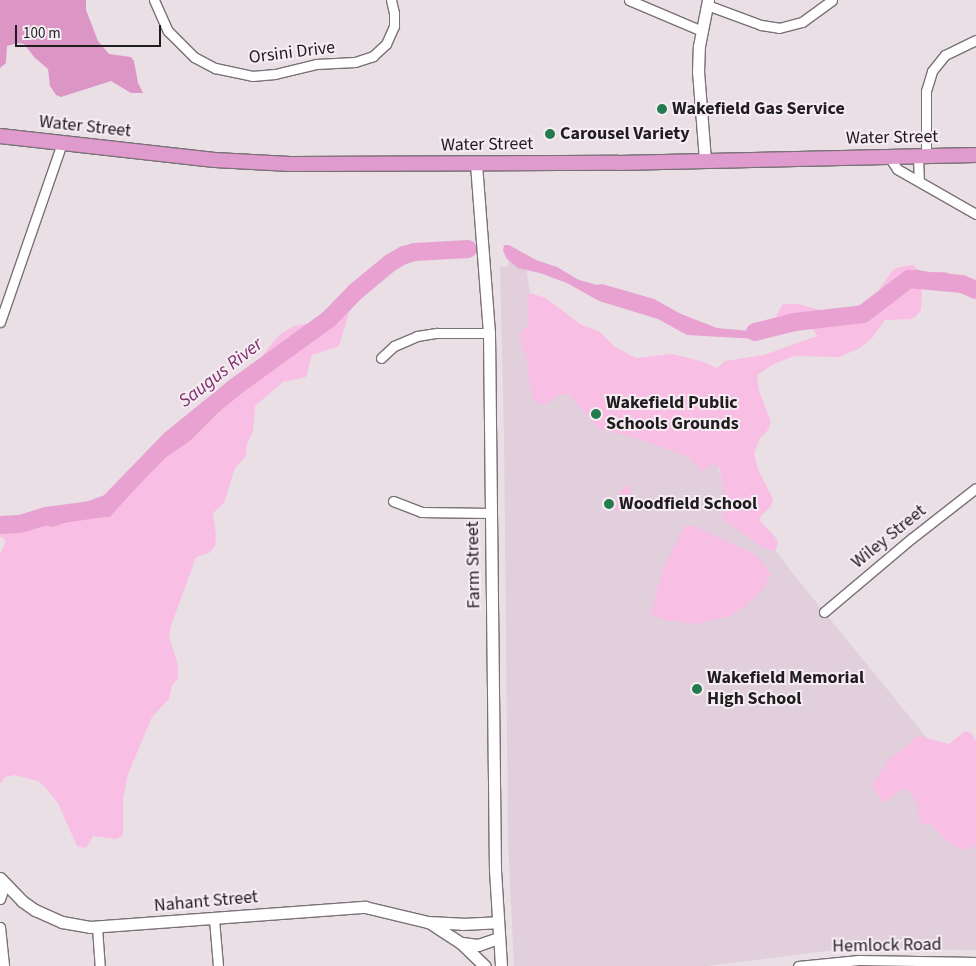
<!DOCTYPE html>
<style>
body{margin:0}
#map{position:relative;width:976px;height:966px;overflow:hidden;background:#e9dfe5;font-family:"Source Sans 3",sans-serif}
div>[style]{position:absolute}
.built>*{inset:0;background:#e1d0db}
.green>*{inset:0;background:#f8bee4}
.forest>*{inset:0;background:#dc96c5}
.water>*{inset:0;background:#e8a1d1}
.river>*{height:18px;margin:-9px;padding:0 9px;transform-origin:9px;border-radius:9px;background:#e8a1d1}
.roads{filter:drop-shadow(1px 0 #7a7177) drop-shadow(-1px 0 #7a7177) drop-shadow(0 1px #7a7177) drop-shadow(0 -1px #7a7177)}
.street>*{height:9px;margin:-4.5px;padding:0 4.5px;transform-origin:4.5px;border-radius:4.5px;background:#fff}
.secondary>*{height:11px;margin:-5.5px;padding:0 5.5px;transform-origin:5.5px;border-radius:5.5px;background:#fff}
.primary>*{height:14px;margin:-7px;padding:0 7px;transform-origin:7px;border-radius:7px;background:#df9bcd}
.dots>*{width:14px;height:14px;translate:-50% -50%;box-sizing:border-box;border:2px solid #f6ecf3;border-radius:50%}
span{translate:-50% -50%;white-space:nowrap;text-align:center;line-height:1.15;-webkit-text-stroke:4px #f6ecf3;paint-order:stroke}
.street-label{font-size:18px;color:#201d1f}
.poi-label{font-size:18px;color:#201d1f;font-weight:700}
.left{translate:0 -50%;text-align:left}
.water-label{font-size:19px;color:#7f2e6a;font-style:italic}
.scale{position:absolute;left:15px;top:25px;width:146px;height:22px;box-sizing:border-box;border:2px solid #201d1f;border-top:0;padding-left:6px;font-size:15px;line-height:18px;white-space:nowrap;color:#201d1f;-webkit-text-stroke:4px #f6ecf3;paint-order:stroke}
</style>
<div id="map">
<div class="built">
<div style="clip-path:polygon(509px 259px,526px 267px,538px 350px,681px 401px,730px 490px,794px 575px,976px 798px,976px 950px,844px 949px,708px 966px,514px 966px,508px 840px,504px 433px,500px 267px,508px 267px)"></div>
</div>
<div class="green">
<div style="clip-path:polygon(911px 265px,915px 266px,922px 292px,921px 310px,915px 317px,911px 319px,885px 320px,872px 338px,860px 348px,839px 357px,794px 356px,774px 364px,757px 375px,759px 391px,771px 421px,768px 430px,760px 438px,754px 453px,758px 469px,773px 499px,771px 506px,760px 517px,760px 521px,776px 538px,778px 543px,775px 551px,764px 548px,723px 520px,723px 482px,720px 469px,716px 466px,712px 464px,702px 472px,690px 458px,642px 440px,598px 428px,569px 394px,560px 395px,544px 405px,536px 403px,532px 397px,527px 361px,519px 335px,529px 324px,527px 296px,530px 293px,546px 298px,580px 324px,600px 332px,615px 347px,636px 358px,672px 354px,701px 361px,717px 368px,725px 361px,764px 355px,817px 336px,813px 329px,803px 327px,787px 328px,775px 332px,780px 323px,776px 319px,777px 314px,783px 304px,798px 304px,827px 312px,857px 310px,872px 300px,892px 271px,896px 268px)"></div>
<div style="clip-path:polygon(346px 310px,349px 313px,339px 346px,312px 355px,306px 377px,283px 382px,255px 406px,253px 431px,247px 444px,246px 456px,235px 468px,224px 503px,213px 513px,216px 536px,215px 546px,209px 553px,196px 557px,171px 626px,169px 637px,178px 665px,178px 679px,172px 685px,169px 699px,152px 717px,128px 774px,123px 799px,123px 834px,121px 837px,116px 839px,93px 836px,86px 848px,77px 846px,58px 803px,45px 787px,38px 781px,15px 775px,5px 777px,0 784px,0 554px,6px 541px,0 536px,0 527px,18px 529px,34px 524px,48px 526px,73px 520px,110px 517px,159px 462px,190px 441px,227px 404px,246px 383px,254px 366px,279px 335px,294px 326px,318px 322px)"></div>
<div style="clip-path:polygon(629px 485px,636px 510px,615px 511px,615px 503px,623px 486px)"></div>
<div style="clip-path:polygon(692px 525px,756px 555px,771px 574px,763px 589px,742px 609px,728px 617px,696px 624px,664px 620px,650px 614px,665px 564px,684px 527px)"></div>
<div style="clip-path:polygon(965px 731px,971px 733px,976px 741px,976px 844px,973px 848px,965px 850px,950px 844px,930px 824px,920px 824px,917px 804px,909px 791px,901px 789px,885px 803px,880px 799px,872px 785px,890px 757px,897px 754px,918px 736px,949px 744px)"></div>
</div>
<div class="forest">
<div style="clip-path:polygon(0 0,86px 0,86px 10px,98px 41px,109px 54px,131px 57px,134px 61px,138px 83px,143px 93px,131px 93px,111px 81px,61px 97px,56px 95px,50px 86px,48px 69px,35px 58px,24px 44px,18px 43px,7px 46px,6px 63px,0 68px)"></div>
</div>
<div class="water">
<div style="clip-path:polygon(504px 245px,509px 245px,536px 260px,557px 267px,579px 280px,597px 285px,602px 284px,654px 299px,681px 314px,717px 328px,760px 332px,772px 325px,776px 319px,780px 323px,771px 336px,757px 339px,687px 335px,658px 319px,599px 301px,567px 283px,540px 273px,518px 268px,507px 259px,503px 251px)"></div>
<div style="clip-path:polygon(915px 269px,930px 273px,944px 272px,976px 283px,976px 298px,938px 282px,919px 278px)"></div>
<div style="clip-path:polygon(254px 366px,246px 383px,227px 404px,190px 441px,159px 462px,110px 517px,73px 520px,53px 527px,40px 524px,44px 521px,74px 514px,101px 515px,125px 497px,175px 439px,244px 383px)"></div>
</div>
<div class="river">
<div style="left:755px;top:332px;width:41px;rotate:-14deg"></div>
<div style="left:795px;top:322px;width:68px;rotate:-6.7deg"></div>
<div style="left:863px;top:314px;width:58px;rotate:-37.3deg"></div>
<div style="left:909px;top:279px;width:53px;rotate:5.4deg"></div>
<div style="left:962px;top:284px;width:15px;rotate:23deg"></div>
<div style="left:0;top:525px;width:20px;rotate:-3deg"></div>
<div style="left:20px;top:524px;width:28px;rotate:-17deg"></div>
<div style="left:47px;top:516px;width:43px;rotate:-7.9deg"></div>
<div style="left:90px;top:510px;width:20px;rotate:-20deg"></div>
<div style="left:109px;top:503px;width:88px;rotate:-45.9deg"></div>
<div style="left:170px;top:440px;width:84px;rotate:-39.2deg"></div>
<div style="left:235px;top:387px;width:116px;rotate:-35.9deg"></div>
<div style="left:329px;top:319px;width:37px;rotate:-46deg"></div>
<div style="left:355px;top:292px;width:45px;rotate:-39.6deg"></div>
<div style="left:390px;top:263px;width:16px;rotate:-30deg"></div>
<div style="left:404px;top:255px;width:11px;rotate:-15deg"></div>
<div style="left:415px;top:252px;width:53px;rotate:-3.2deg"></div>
</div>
<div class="roads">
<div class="street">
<div style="left:154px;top:0;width:34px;rotate:66deg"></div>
<div style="left:168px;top:31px;width:37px;rotate:45deg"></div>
<div style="left:194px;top:57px;width:24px;rotate:28deg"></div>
<div style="left:215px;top:68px;width:38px;rotate:12deg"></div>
<div style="left:252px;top:76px;width:23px;rotate:-5deg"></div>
<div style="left:275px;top:74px;width:42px;rotate:-13.7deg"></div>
<div style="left:316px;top:64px;width:39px;rotate:-3deg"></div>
<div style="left:355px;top:62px;width:19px;rotate:-18deg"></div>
<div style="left:373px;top:56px;width:18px;rotate:-43deg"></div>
<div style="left:386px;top:44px;width:20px;rotate:-66deg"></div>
<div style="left:394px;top:26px;width:13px;rotate:-90deg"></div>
<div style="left:394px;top:13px;width:13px;rotate:-103deg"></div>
<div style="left:629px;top:0;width:79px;rotate:23deg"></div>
<div style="left:707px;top:5px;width:58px;rotate:20.3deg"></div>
<div style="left:761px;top:25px;width:18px;rotate:9deg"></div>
<div style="left:779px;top:28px;width:24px;rotate:-15deg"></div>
<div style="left:802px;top:22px;width:37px;rotate:-36deg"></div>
<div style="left:918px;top:156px;width:25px;rotate:88deg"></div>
<div style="left:926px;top:156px;width:65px;rotate:-90deg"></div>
<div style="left:926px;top:91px;width:21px;rotate:-73deg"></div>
<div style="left:932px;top:71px;width:21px;rotate:-51deg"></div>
<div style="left:945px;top:55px;width:34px;rotate:-26deg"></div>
<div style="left:889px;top:157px;width:14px;rotate:56deg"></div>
<div style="left:897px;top:169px;width:91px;rotate:29.7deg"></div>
<div style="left:0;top:322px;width:189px;rotate:-70.9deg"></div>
<div style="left:381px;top:358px;width:18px;rotate:-43deg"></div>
<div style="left:394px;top:346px;width:25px;rotate:-23deg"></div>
<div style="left:417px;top:336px;width:20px;rotate:-9deg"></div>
<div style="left:437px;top:333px;width:52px"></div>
<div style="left:393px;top:501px;width:30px;rotate:21deg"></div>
<div style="left:421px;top:512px;width:70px;rotate:0.8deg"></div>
<div style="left:824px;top:612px;width:115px;rotate:-40.1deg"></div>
<div style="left:912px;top:538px;width:81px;rotate:-38deg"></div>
<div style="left:0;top:899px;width:16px;rotate:-72deg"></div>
<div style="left:214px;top:919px;width:47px;rotate:85.1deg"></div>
<div style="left:0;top:927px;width:39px;rotate:84deg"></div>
<div style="left:97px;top:927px;width:39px;rotate:86deg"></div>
<div style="left:798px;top:966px;width:61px;rotate:-5.6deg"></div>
<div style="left:859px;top:960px;width:117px;rotate:1deg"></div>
</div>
<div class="secondary">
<div style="left:705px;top:160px;width:88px;rotate:-94.5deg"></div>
<div style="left:698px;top:72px;width:26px;rotate:-88deg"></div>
<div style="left:699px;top:46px;width:47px;rotate:-78.9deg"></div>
<div style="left:476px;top:164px;width:169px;rotate:85.6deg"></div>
<div style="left:489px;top:333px;width:537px;rotate:89.36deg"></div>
<div style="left:495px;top:870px;width:96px;rotate:86.4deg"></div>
<div style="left:0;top:878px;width:32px;rotate:46deg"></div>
<div style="left:22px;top:901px;width:16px;rotate:35deg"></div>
<div style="left:35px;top:910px;width:30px;rotate:24deg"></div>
<div style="left:62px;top:922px;width:28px;rotate:10deg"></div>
<div style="left:90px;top:927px;width:276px;rotate:-4.2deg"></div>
<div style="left:365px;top:907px;width:65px;rotate:13.4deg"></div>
<div style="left:428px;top:922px;width:34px;rotate:3deg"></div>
<div style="left:462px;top:924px;width:35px;rotate:-3deg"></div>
<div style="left:430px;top:923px;width:37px;rotate:33deg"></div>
<div style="left:461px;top:943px;width:33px;rotate:44deg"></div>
<div style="left:462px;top:943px;width:16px;rotate:7deg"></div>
<div style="left:478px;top:945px;width:21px;rotate:-19deg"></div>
</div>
<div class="primary">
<div style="left:0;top:136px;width:216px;rotate:6.4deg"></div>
<div style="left:215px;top:160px;width:75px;rotate:3.1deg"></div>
<div style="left:290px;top:164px;width:328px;rotate:-0.2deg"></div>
<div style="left:618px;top:163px;width:358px;rotate:-1.3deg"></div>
</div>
</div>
<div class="dots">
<div style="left:662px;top:109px;background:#247b4e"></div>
<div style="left:550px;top:134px;background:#247b4e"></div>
<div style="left:596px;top:414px;background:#247b4e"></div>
<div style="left:609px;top:504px;background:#247b4e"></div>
<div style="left:697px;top:689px;background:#247b4e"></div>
</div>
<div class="street-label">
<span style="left:292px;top:53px;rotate:-7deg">Orsini Drive</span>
<span style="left:85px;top:127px;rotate:6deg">Water Street</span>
<span style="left:892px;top:138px;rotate:-1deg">Water Street</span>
<span style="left:487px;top:145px;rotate:-1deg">Water Street</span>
<span style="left:889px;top:537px;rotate:-39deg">Wiley Street</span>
<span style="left:474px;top:565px;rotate:-91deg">Farm Street</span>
<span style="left:206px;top:902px;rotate:-5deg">Nahant Street</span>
<span style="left:887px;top:946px;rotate:-1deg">Hemlock Road</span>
</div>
<div class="poi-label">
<span class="left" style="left:672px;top:109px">Wakefield Gas Service</span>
<span class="left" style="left:560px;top:134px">Carousel Variety</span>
<span class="left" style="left:606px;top:414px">Wakefield Public<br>Schools Grounds</span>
<span class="left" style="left:619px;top:504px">Woodfield School</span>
<span class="left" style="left:707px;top:689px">Wakefield Memorial<br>High School</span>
</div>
<div class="water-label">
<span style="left:221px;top:373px;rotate:-38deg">Saugus River</span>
</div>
<div class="scale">100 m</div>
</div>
